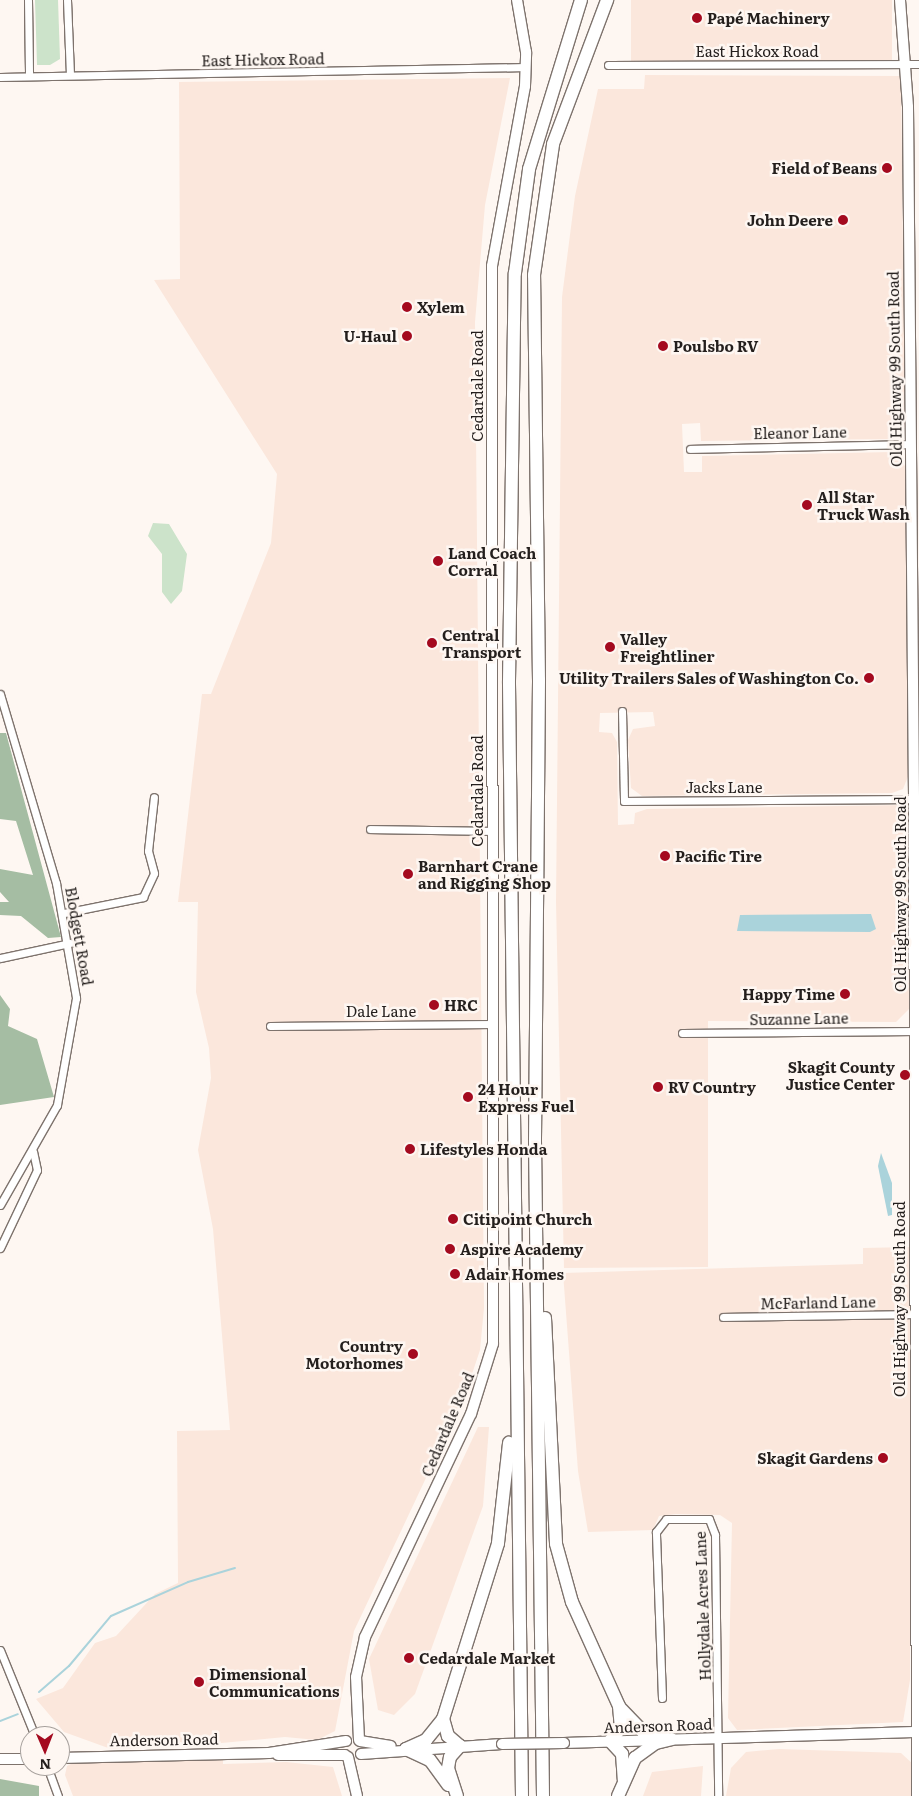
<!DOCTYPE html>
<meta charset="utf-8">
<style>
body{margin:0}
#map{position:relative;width:919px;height:1796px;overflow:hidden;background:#fef7f2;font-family:Literata,serif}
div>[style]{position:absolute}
.built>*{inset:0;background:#fbe7dc;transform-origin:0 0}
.green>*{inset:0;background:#cce3ca}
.forest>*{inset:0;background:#a5bda3}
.water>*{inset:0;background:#aad3db}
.stream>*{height:2px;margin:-1px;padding:0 1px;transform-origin:1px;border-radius:1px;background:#aad3db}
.roads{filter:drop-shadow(1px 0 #7e736d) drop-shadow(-1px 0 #7e736d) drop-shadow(0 1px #7e736d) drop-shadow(0 -1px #7e736d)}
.street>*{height:7px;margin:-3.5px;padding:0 3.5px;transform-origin:3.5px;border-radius:3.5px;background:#fff}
.secondary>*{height:10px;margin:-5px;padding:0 5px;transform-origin:5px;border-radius:5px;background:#fff}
.highway>*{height:12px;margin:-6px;padding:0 6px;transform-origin:6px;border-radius:6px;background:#fff}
.bridges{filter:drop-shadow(1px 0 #7e736d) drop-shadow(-1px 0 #7e736d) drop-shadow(0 1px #7e736d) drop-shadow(0 -1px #7e736d)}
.secondary-bridge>*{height:10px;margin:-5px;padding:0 5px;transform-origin:5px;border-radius:5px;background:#fff}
.dots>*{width:14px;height:14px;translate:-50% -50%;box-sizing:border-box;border:2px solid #fef7f2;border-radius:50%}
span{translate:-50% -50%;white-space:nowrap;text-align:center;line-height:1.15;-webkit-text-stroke:5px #fef7f2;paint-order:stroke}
.poi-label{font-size:15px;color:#241f1d;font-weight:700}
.left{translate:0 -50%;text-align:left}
.right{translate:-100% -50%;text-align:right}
.street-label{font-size:15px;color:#241f1d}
.north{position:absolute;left:20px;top:1726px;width:50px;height:50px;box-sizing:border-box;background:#fef7f2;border:1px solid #a7a19d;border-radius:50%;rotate:179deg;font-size:14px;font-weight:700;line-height:20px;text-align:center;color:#241f1d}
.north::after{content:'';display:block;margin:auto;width:18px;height:22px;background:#a40a1f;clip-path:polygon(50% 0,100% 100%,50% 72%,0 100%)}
</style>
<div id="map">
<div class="built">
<div style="left:631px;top:0;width:261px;height:65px"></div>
<div style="clip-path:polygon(645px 75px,901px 76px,905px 427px,893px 439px,701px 441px,700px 423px,682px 424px,684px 472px,702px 472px,702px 456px,891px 452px,900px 458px,906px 468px,909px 774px,903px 789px,892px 793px,642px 796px,631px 788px,628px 740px,633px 729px,655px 726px,653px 712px,600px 713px,599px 732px,612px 733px,617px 742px,618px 825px,634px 824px,635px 813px,647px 809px,908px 805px,909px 1009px,896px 1022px,708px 1021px,708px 1267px,564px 1268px,556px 902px,562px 297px,575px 196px,598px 89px,644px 89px)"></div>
<div style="clip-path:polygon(510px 78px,485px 205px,475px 322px,484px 1308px,480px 1350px,465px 1395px,354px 1631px,335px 1731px,317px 1740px,285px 1737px,179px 1747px,179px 1740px,144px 1741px,144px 1748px,111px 1749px,64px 1732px,36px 1699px,63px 1688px,95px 1643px,116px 1636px,155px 1594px,178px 1583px,177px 1431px,230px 1430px,213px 1229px,198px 1150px,211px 1078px,209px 1048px,196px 992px,198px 902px,178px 902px,202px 694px,211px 694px,271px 543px,277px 474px,154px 280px,180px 279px,179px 82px)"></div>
<div style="clip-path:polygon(910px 1247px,910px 1680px,903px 1722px,737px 1730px,728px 1718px,732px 1523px,720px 1515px,676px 1514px,659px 1516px,653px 1530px,588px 1532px,578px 1471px,563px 1273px,863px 1264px,863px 1248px)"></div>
<div style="clip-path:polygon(478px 1427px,489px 1427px,483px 1506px,415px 1694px,394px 1715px,378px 1710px,369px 1659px)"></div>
<div style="clip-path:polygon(779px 1749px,901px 1753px,914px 1765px,914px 1796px,726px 1796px,731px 1768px,746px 1752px)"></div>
<div style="clip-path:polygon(223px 1758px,223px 1764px,286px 1762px,333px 1767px,342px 1796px,73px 1796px,65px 1775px,67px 1766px,75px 1762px)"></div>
<div style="clip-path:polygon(703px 1766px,701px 1796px,643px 1796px,652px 1772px)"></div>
</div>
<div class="green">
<div style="clip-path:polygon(35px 0,58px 0,60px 59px,50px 65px,37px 65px)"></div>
<div style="clip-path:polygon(153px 523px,169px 524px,187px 554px,182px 591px,171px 604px,162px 592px,162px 554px,148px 536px)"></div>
</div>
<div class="forest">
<div style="clip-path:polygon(0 733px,6px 733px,61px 937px,48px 938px,21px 916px,0 915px,0 902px,9px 902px,0 892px,0 869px,33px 875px,16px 821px,0 819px)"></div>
<div style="clip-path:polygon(0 995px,10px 1009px,8px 1026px,37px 1039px,54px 1097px,0 1105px)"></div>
<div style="clip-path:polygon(0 1779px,39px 1786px,39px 1796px,0 1796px)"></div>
</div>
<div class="water">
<div style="clip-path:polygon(871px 914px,876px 929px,870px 932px,737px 931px,740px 915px)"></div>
<div style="clip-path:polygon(881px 1153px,892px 1183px,892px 1215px,888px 1216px,878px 1166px)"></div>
</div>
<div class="stream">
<div style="left:39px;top:1692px;width:40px;rotate:-41deg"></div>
<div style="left:69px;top:1666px;width:65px;rotate:-50deg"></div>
<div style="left:111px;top:1616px;width:84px;rotate:-23.8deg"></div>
<div style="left:188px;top:1582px;width:49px;rotate:-16.6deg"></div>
<div style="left:0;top:1721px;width:19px;rotate:-21deg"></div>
</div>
<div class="roads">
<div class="street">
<div style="left:28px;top:0;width:76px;rotate:89.2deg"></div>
<div style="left:67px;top:0;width:75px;rotate:87.7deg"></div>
<div style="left:608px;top:65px;width:311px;rotate:-0.2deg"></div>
<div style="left:0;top:77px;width:526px;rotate:-1.09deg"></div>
<div style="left:690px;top:449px;width:220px;rotate:-1.3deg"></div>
<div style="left:0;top:694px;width:197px;rotate:73.5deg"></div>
<div style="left:56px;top:883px;width:117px;rotate:80.1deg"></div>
<div style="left:76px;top:998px;width:109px;rotate:100.1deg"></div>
<div style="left:57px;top:1105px;width:115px;rotate:119.7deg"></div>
<div style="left:622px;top:711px;width:90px;rotate:88.7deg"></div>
<div style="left:624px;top:801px;width:290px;rotate:-0.4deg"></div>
<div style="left:370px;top:829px;width:122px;rotate:0.9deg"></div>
<div style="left:64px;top:913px;width:81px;rotate:-11.4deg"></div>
<div style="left:143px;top:897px;width:26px;rotate:-65deg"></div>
<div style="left:154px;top:873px;width:23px;rotate:-105deg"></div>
<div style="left:148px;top:851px;width:54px;rotate:-83.7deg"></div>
<div style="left:0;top:958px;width:72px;rotate:-12.1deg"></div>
<div style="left:270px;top:1026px;width:222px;rotate:-0.5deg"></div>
<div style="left:682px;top:1033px;width:233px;rotate:-0.5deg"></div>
<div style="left:0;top:1248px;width:86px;rotate:-64.6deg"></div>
<div style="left:37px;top:1170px;width:19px;rotate:-102deg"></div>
<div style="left:723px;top:1317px;width:191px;rotate:-0.9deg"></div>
<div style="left:0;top:1650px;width:93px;rotate:67.9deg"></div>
<div style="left:662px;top:1698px;width:166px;rotate:-92.1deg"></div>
<div style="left:656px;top:1532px;width:16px;rotate:-52deg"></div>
<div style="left:666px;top:1519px;width:43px"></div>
<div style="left:709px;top:1519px;width:17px;rotate:69deg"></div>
<div style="left:715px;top:1535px;width:261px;rotate:89.3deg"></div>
<div style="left:47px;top:1766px;width:32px;rotate:70deg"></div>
</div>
<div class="secondary">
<div style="left:900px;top:0;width:107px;rotate:85.7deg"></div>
<div style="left:908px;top:107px;width:692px;rotate:89.5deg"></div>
<div style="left:914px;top:799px;width:997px;rotate:89.83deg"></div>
<div style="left:359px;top:1740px;width:63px;rotate:-92.7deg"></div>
<div style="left:356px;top:1677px;width:41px;rotate:-77.3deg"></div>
<div style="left:365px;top:1637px;width:247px;rotate:-64.6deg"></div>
<div style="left:471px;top:1414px;width:73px;rotate:-72.6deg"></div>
<div style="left:493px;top:1344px;width:1078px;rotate:-90.05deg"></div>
<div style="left:492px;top:266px;width:183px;rotate:-79.6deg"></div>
<div style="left:525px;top:86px;width:34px;rotate:-88deg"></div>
<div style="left:526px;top:52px;width:53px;rotate:-99.8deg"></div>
<div style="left:360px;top:1741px;width:31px;rotate:9deg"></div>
<div style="left:564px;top:1743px;width:350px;rotate:-1.8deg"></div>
<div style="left:361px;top:1754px;width:141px;rotate:-4.1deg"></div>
<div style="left:278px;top:1755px;width:67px"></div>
<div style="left:348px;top:1757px;width:40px;rotate:77deg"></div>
<div style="left:60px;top:1758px;width:209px;rotate:-1.4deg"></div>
<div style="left:269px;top:1753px;width:78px;rotate:-8.9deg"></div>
<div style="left:0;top:1759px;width:30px"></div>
</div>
<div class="highway">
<div style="left:545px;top:1318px;width:226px;rotate:87.2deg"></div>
<div style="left:556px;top:1544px;width:60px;rotate:74.6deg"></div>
<div style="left:572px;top:1602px;width:114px;rotate:65.7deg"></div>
<div style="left:619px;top:1706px;width:22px;rotate:85deg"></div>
<div style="left:621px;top:1728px;width:17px;rotate:130deg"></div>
<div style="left:610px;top:1741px;width:18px;rotate:47deg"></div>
<div style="left:622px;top:1754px;width:26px;rotate:86deg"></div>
<div style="left:621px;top:1709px;width:32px;rotate:46deg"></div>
<div style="left:643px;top:1732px;width:25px;rotate:16deg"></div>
<div style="left:406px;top:1749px;width:26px;rotate:25deg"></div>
<div style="left:430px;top:1760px;width:31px;rotate:54deg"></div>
<div style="left:406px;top:1749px;width:22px;rotate:-24deg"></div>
<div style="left:426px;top:1740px;width:27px;rotate:-51deg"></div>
<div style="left:457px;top:1796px;width:29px;rotate:-108deg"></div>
<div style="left:448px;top:1768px;width:11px;rotate:-80deg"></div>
<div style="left:450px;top:1757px;width:15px;rotate:-48deg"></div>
<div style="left:460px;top:1746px;width:16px;rotate:-140deg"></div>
<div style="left:448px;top:1736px;width:18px;rotate:-106deg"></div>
<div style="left:443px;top:1719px;width:184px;rotate:-72.6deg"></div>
<div style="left:498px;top:1543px;width:101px;rotate:-83.7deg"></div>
<div style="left:522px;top:1796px;width:1115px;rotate:-90.67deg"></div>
<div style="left:509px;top:681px;width:408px;rotate:-89.2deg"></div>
<div style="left:515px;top:273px;width:105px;rotate:-82.3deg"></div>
<div style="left:529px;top:169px;width:177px;rotate:-72.9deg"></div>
<div style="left:543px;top:1796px;width:656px;rotate:-90.7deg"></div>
<div style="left:535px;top:1140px;width:460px;rotate:-89.5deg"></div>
<div style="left:539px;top:680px;width:405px;rotate:-90.7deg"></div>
<div style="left:534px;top:275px;width:132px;rotate:-81.7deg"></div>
<div style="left:553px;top:144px;width:154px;rotate:-69.4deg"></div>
<div style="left:618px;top:1796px;width:42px;rotate:-65.9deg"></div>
<div style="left:635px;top:1758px;width:26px;rotate:-36deg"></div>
<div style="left:656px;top:1743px;width:16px;rotate:-14deg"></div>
</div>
</div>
<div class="bridges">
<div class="secondary-bridge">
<div style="left:502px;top:1744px;width:62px;rotate:-0.9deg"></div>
</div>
</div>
<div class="dots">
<div style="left:697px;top:18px;background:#a40a1f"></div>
<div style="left:887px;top:168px;background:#a40a1f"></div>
<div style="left:843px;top:220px;background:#a40a1f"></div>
<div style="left:407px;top:307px;background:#a40a1f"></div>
<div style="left:407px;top:336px;background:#a40a1f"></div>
<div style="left:663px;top:346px;background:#a40a1f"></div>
<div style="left:807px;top:505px;background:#a40a1f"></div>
<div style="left:438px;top:561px;background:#a40a1f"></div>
<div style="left:432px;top:643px;background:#a40a1f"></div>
<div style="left:610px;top:647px;background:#a40a1f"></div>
<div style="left:869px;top:678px;background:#a40a1f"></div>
<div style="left:665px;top:856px;background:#a40a1f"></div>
<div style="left:408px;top:874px;background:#a40a1f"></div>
<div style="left:845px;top:994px;background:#a40a1f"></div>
<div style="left:434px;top:1005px;background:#a40a1f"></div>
<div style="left:905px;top:1075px;background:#a40a1f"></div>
<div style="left:658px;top:1087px;background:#a40a1f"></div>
<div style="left:468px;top:1097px;background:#a40a1f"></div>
<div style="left:410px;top:1149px;background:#a40a1f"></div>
<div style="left:453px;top:1219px;background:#a40a1f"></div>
<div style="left:450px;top:1249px;background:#a40a1f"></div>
<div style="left:455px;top:1274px;background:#a40a1f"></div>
<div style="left:413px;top:1354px;background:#a40a1f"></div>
<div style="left:883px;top:1458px;background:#a40a1f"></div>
<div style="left:409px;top:1658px;background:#a40a1f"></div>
<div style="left:199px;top:1682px;background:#a40a1f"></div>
</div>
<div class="poi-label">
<span class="left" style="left:707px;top:18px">Papé Machinery</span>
<span class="right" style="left:877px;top:168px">Field of Beans</span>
<span class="right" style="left:833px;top:220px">John Deere</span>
<span class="left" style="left:417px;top:307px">Xylem</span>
<span class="right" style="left:397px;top:336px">U-Haul</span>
<span class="left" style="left:673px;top:346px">Poulsbo RV</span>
<span class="left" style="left:817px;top:505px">All Star<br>Truck Wash</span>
<span class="left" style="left:448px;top:561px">Land Coach<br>Corral</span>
<span class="left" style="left:442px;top:643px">Central<br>Transport</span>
<span class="left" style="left:620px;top:647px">Valley<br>Freightliner</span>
<span class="right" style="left:859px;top:678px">Utility Trailers Sales of Washington Co.</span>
<span class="left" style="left:675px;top:856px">Pacific Tire</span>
<span class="left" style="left:418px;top:874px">Barnhart Crane<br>and Rigging Shop</span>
<span class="right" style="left:835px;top:994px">Happy Time</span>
<span class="left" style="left:444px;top:1005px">HRC</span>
<span class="right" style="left:895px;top:1075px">Skagit County<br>Justice Center</span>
<span class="left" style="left:668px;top:1087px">RV Country</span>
<span class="left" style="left:478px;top:1097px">24 Hour<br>Express Fuel</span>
<span class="left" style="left:420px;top:1149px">Lifestyles Honda</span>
<span class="left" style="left:463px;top:1219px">Citipoint Church</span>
<span class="left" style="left:460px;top:1249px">Aspire Academy</span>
<span class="left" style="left:465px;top:1274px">Adair Homes</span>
<span class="right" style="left:403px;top:1354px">Country<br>Motorhomes</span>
<span class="right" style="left:873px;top:1458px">Skagit Gardens</span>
<span class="left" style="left:419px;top:1658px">Cedardale Market</span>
<span class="left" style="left:209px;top:1682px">Dimensional<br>Communications</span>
</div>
<div class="street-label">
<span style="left:757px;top:51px">East Hickox Road</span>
<span style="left:263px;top:59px;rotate:-1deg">East Hickox Road</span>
<span style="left:894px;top:369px;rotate:-91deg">Old Highway 99 South Road</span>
<span style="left:477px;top:386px;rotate:-90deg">Cedardale Road</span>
<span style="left:800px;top:432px;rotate:-1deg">Eleanor Lane</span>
<span style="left:724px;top:787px">Jacks Lane</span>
<span style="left:477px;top:791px;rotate:-90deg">Cedardale Road</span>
<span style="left:900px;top:894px;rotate:-90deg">Old Highway 99 South Road</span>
<span style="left:80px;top:936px;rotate:80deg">Blodgett Road</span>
<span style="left:381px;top:1011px">Dale Lane</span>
<span style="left:799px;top:1018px;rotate:-1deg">Suzanne Lane</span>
<span style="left:899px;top:1299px;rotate:-90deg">Old Highway 99 South Road</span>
<span style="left:818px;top:1302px;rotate:-1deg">McFarland Lane</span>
<span style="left:447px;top:1424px;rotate:-67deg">Cedardale Road</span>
<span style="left:702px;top:1606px;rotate:-92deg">Hollydale Acres Lane</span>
<span style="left:658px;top:1725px;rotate:-2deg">Anderson Road</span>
<span style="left:164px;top:1739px;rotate:-1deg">Anderson Road</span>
</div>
<div class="north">N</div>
</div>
